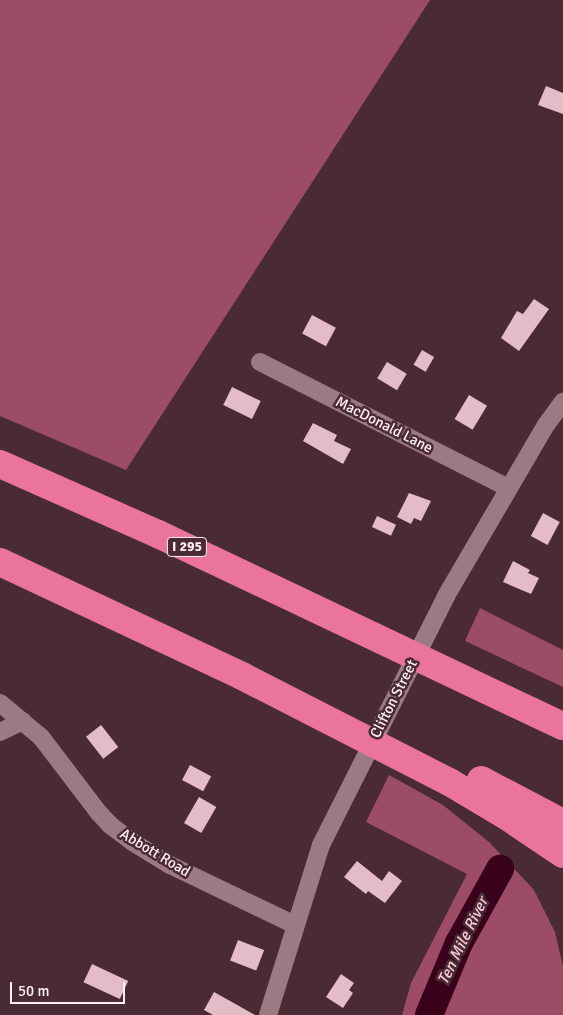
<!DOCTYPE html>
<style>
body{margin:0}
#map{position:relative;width:563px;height:1015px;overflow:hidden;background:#4a2b35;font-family:Signika,sans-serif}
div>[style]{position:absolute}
.forest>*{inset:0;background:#9c4c67}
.river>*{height:28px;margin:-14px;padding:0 14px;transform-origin:14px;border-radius:14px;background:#39011a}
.building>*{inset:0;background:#e4bcc7;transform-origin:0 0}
.minor>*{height:18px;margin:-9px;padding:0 9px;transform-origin:9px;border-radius:9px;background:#9d7983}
.motorway>*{height:28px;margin:-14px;padding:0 14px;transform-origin:14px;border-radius:14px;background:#ea749d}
span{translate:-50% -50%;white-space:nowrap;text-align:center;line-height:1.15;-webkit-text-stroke:5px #4a2b35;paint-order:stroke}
.shield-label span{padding:1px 4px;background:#4a2b35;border:1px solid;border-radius:4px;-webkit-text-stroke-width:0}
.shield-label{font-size:14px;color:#ffeef2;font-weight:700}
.street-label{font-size:15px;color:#ffeef2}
.water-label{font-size:16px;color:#facad8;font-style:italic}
.scale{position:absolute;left:10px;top:982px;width:115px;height:22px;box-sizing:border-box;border:2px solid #ffeef2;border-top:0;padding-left:6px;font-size:15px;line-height:18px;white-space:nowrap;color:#ffeef2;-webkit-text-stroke:4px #4a2b35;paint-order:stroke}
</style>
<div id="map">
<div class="forest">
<div style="clip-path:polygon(0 0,430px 0,126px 470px,0 416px)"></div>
<div style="clip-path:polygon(480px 608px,563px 650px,563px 687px,465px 641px)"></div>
<div style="clip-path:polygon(389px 775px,443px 805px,489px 842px,534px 890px,555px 932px,563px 966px,563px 1015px,402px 1015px,411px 983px,467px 874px,366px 822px)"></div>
</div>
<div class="river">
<div style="left:429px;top:1015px;width:78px;rotate:-67.4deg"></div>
<div style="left:459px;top:943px;width:85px;rotate:-61deg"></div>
</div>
<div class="building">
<div style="clip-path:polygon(546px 86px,563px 93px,563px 114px,538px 105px)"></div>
<div style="clip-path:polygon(534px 299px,549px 309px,519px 351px,501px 338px,517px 311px,523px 314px)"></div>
<div style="left:312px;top:315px;width:27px;height:21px;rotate:28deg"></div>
<div style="left:422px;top:350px;width:14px;height:17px;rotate:30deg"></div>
<div style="left:387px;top:362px;width:23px;height:19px;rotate:31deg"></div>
<div style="left:232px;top:387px;width:32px;height:20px;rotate:26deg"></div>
<div style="left:469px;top:395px;width:21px;height:28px;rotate:31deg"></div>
<div style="clip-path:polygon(313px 423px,337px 435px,334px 441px,351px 449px,343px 464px,303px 441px)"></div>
<div style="clip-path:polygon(409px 493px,431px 501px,421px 521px,414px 518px,411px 524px,397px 517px)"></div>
<div style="left:543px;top:513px;width:19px;height:26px;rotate:28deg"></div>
<div style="left:377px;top:516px;width:21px;height:12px;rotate:25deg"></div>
<div style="clip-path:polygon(513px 561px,530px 570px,528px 573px,539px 578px,531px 594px,503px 582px)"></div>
<div style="left:101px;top:725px;width:28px;height:19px;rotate:52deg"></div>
<div style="left:190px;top:765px;width:24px;height:17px;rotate:28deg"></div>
<div style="left:199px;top:797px;width:20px;height:30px;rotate:30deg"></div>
<div style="clip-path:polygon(357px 861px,382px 881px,389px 871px,402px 881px,385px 903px,368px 891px,366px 894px,344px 877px)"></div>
<div style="left:238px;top:940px;width:28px;height:22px;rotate:21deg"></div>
<div style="left:92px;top:964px;width:40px;height:20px;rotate:25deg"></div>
<div style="clip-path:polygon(341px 974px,354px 983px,349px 990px,353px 993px,343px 1008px,326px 997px)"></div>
<div style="clip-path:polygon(214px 992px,255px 1015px,213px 1015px,204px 1010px)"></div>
</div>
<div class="minor">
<div style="left:260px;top:362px;width:278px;rotate:26.9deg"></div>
<div style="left:0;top:703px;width:53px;rotate:39.7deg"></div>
<div style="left:41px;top:737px;width:96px;rotate:52.7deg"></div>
<div style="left:99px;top:813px;width:16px;rotate:47deg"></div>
<div style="left:110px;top:825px;width:26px;rotate:37deg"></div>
<div style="left:131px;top:841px;width:46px;rotate:31.6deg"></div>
<div style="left:170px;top:865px;width:139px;rotate:25.6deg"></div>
<div style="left:0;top:732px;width:25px;rotate:-26deg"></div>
<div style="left:268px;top:1015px;width:178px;rotate:-72.7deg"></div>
<div style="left:321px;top:845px;width:279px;rotate:-63.3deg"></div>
<div style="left:446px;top:596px;width:198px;rotate:-59.7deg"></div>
<div style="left:546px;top:425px;width:29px;rotate:-54deg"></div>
</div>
<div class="motorway">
<div style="left:0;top:464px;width:173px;rotate:23.9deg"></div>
<div style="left:158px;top:534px;width:448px;rotate:25.4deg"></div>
<div style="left:0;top:562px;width:268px;rotate:25.2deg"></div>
<div style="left:242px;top:676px;width:235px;rotate:27.1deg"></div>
<div style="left:451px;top:783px;width:63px;rotate:30.7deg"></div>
<div style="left:505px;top:815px;width:70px;rotate:33.9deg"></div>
<div style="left:481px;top:780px;width:93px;rotate:27.7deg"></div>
</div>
<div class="shield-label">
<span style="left:187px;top:547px">I 295</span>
</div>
<div class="street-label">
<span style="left:384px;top:425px;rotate:27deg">MacDonald Lane</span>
<span style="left:394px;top:699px;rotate:-63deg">Clifton Street</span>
<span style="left:155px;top:853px;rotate:31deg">Abbott Road</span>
</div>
<div class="water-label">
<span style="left:463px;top:941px;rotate:-64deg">Ten Mile River</span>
</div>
<div class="scale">50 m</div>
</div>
